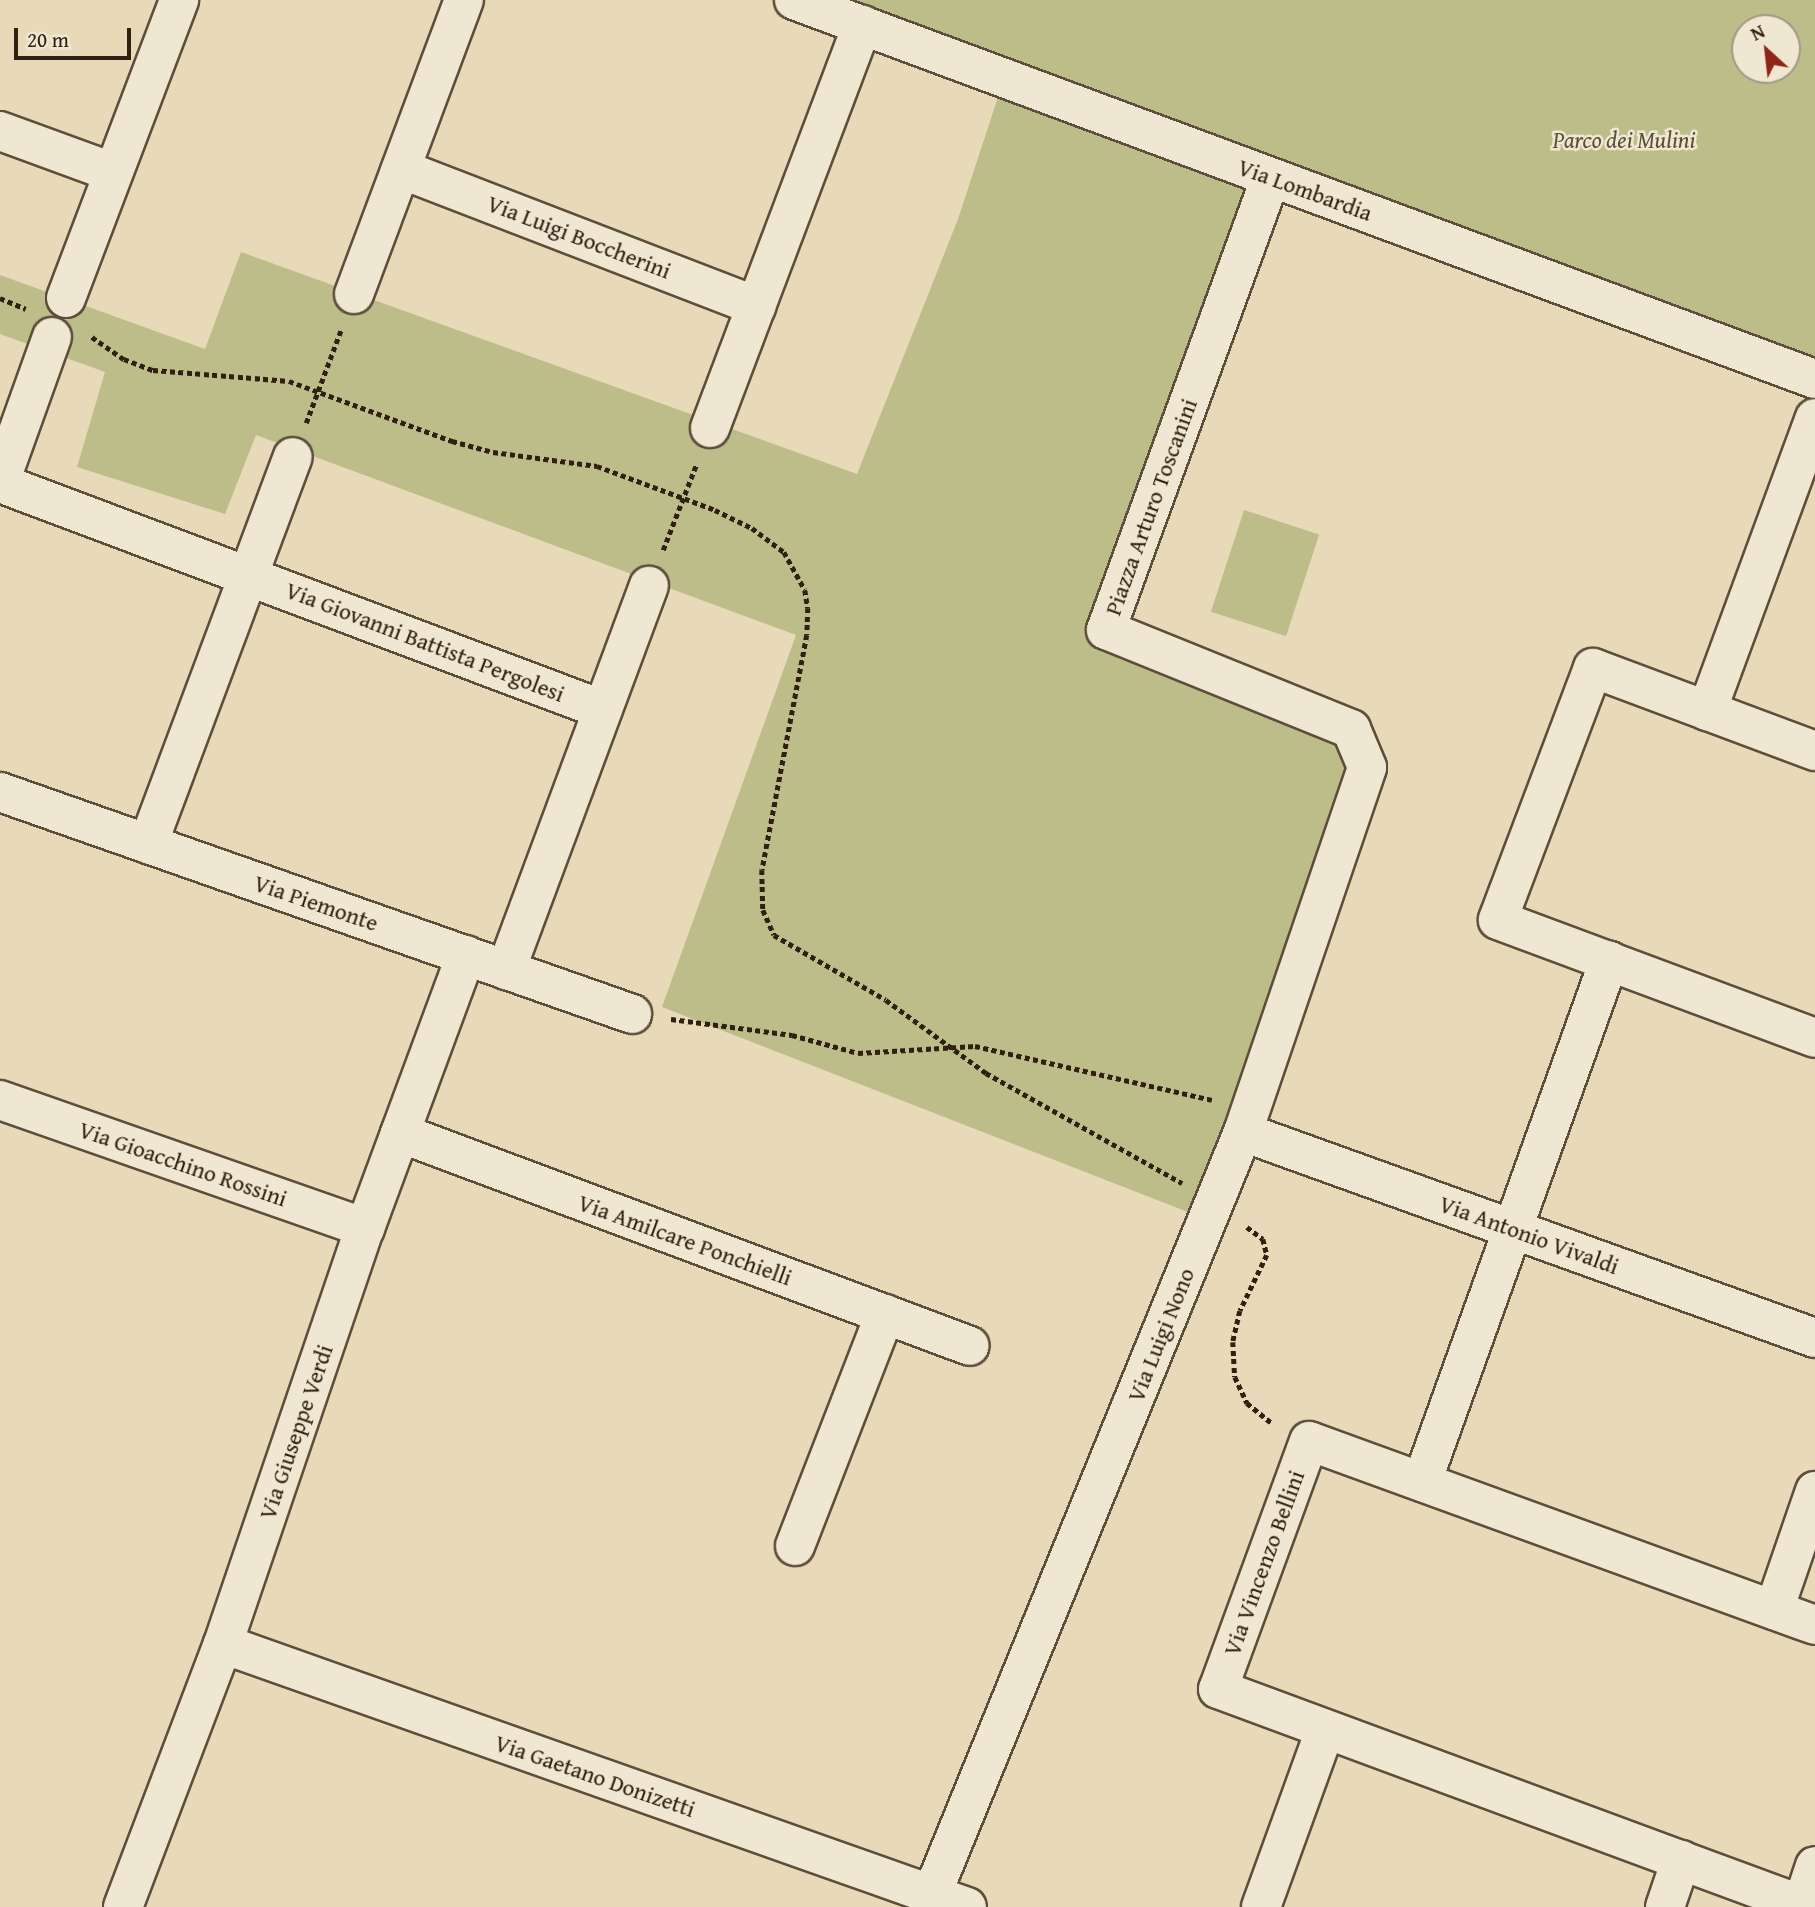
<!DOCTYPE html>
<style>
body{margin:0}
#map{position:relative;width:1815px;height:1907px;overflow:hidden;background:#e8dab9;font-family:"Gentium Book Plus",serif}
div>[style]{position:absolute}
.green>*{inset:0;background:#bdbd8a;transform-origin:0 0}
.path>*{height:4.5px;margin-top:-2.25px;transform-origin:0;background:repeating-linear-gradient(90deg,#2f2011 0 5px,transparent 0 8.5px)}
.roads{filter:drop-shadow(2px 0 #5d4e3b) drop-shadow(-2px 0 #5d4e3b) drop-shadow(0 2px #5d4e3b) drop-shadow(0 -2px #5d4e3b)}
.minor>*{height:38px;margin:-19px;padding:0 19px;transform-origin:19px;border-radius:19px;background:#f0e7d2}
span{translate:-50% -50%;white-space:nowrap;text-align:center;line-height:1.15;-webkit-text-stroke:5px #f0e7d2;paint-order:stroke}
.park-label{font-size:23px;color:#5a4f35;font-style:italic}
.street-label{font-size:23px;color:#2f2011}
.north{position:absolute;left:1731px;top:14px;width:70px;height:70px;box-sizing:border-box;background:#f0e7d2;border:2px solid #a39785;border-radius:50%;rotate:333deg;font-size:19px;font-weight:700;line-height:28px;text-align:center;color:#2f2011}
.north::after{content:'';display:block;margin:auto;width:24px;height:32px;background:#8f2418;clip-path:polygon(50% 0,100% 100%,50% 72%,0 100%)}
.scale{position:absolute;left:14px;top:28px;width:117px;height:32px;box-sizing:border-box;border:4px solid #2f2011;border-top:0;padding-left:9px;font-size:21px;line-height:24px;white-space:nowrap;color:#2f2011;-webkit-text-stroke:5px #f0e7d2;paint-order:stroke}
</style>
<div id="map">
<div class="green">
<div style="clip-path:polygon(evenodd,851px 0,1815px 0,1815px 360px,961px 40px,851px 0,1745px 28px,1787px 28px,1787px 70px,1745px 70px,1745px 28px)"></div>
<div style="clip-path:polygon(998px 97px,1259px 186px,1093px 641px,1334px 740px,1351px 766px,1198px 1216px,662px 1007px,796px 635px,256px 435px,225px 514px,77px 467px,105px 372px,0 334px,0 275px,205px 349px,241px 252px,857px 474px,958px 219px)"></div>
<div style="left:1244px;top:510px;width:79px;height:107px;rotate:18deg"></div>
</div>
<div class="path">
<div style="left:0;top:298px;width:28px;rotate:23deg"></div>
<div style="left:92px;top:337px;width:39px;rotate:35deg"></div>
<div style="left:124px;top:359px;width:31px;rotate:21deg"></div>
<div style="left:153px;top:370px;width:136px;rotate:4.6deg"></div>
<div style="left:289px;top:381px;width:174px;rotate:20.2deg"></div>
<div style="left:452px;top:441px;width:42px;rotate:15deg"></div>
<div style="left:493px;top:452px;width:105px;rotate:7.7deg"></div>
<div style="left:597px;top:466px;width:126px;rotate:20.4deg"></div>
<div style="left:715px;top:510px;width:41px;rotate:25.9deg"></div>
<div style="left:752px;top:528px;width:40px;rotate:37deg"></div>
<div style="left:784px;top:552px;width:43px;rotate:61.1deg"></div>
<div style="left:805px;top:590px;width:18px;rotate:81deg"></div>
<div style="left:808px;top:608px;width:27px;rotate:92deg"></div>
<div style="left:807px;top:635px;width:239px;rotate:100.8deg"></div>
<div style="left:762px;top:870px;width:40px;rotate:88.6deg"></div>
<div style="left:763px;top:910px;width:27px;rotate:66deg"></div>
<div style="left:774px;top:935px;width:129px;rotate:30.1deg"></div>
<div style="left:886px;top:1000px;width:124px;rotate:36.1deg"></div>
<div style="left:986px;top:1073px;width:225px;rotate:29.3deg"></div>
<div style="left:306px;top:423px;width:99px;rotate:-69.4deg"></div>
<div style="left:663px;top:550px;width:93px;rotate:-68.7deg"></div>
<div style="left:671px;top:1019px;width:122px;rotate:7.5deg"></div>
<div style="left:792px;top:1035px;width:68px;rotate:15.3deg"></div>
<div style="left:858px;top:1053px;width:117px;rotate:-3.4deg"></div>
<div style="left:975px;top:1046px;width:243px;rotate:12.8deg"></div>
<div style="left:1247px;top:1227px;width:20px;rotate:37deg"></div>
<div style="left:1263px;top:1239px;width:16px;rotate:76deg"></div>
<div style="left:1267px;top:1255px;width:62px;rotate:115.7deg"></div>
<div style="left:1240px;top:1311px;width:32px;rotate:103deg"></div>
<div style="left:1233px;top:1342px;width:35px;rotate:87deg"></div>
<div style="left:1235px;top:1377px;width:29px;rotate:65deg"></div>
<div style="left:1247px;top:1403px;width:33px;rotate:39deg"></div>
</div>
<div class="roads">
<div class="minor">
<div style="left:794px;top:0;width:1089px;rotate:20.37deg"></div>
<div style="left:0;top:131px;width:119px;rotate:20.1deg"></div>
<div style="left:401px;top:169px;width:381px;rotate:21.1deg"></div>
<div style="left:354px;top:294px;width:314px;rotate:-69.5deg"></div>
<div style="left:66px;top:298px;width:319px;rotate:-69.2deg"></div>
<div style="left:710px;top:428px;width:431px;rotate:-69.3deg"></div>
<div style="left:0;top:482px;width:154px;rotate:-70.3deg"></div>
<div style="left:0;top:483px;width:642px;rotate:20.61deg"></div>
<div style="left:1707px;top:711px;width:312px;rotate:-69.8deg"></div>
<div style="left:1815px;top:751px;width:237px;rotate:-159.5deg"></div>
<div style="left:1593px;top:668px;width:269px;rotate:110.7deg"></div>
<div style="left:1498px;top:920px;width:338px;rotate:20.4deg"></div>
<div style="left:0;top:792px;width:670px;rotate:19.35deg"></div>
<div style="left:148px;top:844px;width:413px;rotate:-69.5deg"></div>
<div style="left:506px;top:970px;width:410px;rotate:-69.6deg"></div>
<div style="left:0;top:1100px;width:387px;rotate:19.3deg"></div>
<div style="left:1243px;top:1132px;width:608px;rotate:19.81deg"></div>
<div style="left:400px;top:1133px;width:608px;rotate:20.49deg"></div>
<div style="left:1422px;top:1482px;width:554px;rotate:-70.26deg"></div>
<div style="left:795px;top:1546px;width:249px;rotate:-68.8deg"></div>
<div style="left:1774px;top:1610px;width:126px;rotate:-71deg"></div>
<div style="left:1815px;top:1625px;width:538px;rotate:-160.02deg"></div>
<div style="left:1309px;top:1441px;width:264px;rotate:110.1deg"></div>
<div style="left:1218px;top:1689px;width:623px;rotate:20.3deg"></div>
<div style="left:1802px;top:1905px;width:41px;rotate:-71.6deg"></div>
<div style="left:223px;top:1644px;width:789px;rotate:19.47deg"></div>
<div style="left:932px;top:1894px;width:823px;rotate:-67.8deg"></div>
<div style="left:1243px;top:1132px;width:385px;rotate:-71.2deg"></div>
<div style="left:1367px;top:767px;width:41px;rotate:-112.8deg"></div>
<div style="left:1351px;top:729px;width:264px;rotate:-158deg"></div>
<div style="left:1106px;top:630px;width:482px;rotate:-70deg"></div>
<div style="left:123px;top:1907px;width:281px;rotate:-69.2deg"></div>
<div style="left:223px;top:1644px;width:440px;rotate:-71.2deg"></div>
<div style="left:365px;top:1228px;width:291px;rotate:-69.7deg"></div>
<div style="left:1261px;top:1907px;width:188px;rotate:-70.1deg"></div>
<div style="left:1665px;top:1907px;width:50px;rotate:-71.2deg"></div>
</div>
</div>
<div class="park-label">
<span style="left:1624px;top:140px">Parco dei Mulini</span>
</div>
<div class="street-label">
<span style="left:1305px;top:190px;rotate:20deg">Via Lombardia</span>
<span style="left:579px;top:237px;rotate:21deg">Via Luigi Boccherini</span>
<span style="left:1151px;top:507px;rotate:-70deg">Piazza Arturo Toscanini</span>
<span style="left:425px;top:642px;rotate:21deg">Via Giovanni Battista Pergolesi</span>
<span style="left:316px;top:903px;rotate:19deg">Via Piemonte</span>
<span style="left:183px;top:1164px;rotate:19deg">Via Gioacchino Rossini</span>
<span style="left:1529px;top:1235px;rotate:20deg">Via Antonio Vivaldi</span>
<span style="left:685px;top:1240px;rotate:20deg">Via Amilcare Ponchielli</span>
<span style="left:1161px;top:1335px;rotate:-68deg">Via Luigi Nono</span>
<span style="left:296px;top:1432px;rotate:-71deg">Via Giuseppe Verdi</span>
<span style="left:1264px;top:1563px;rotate:-70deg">Via Vincenzo Bellini</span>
<span style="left:595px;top:1776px;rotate:19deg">Via Gaetano Donizetti</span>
</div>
<div class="north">N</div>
<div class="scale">20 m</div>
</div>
